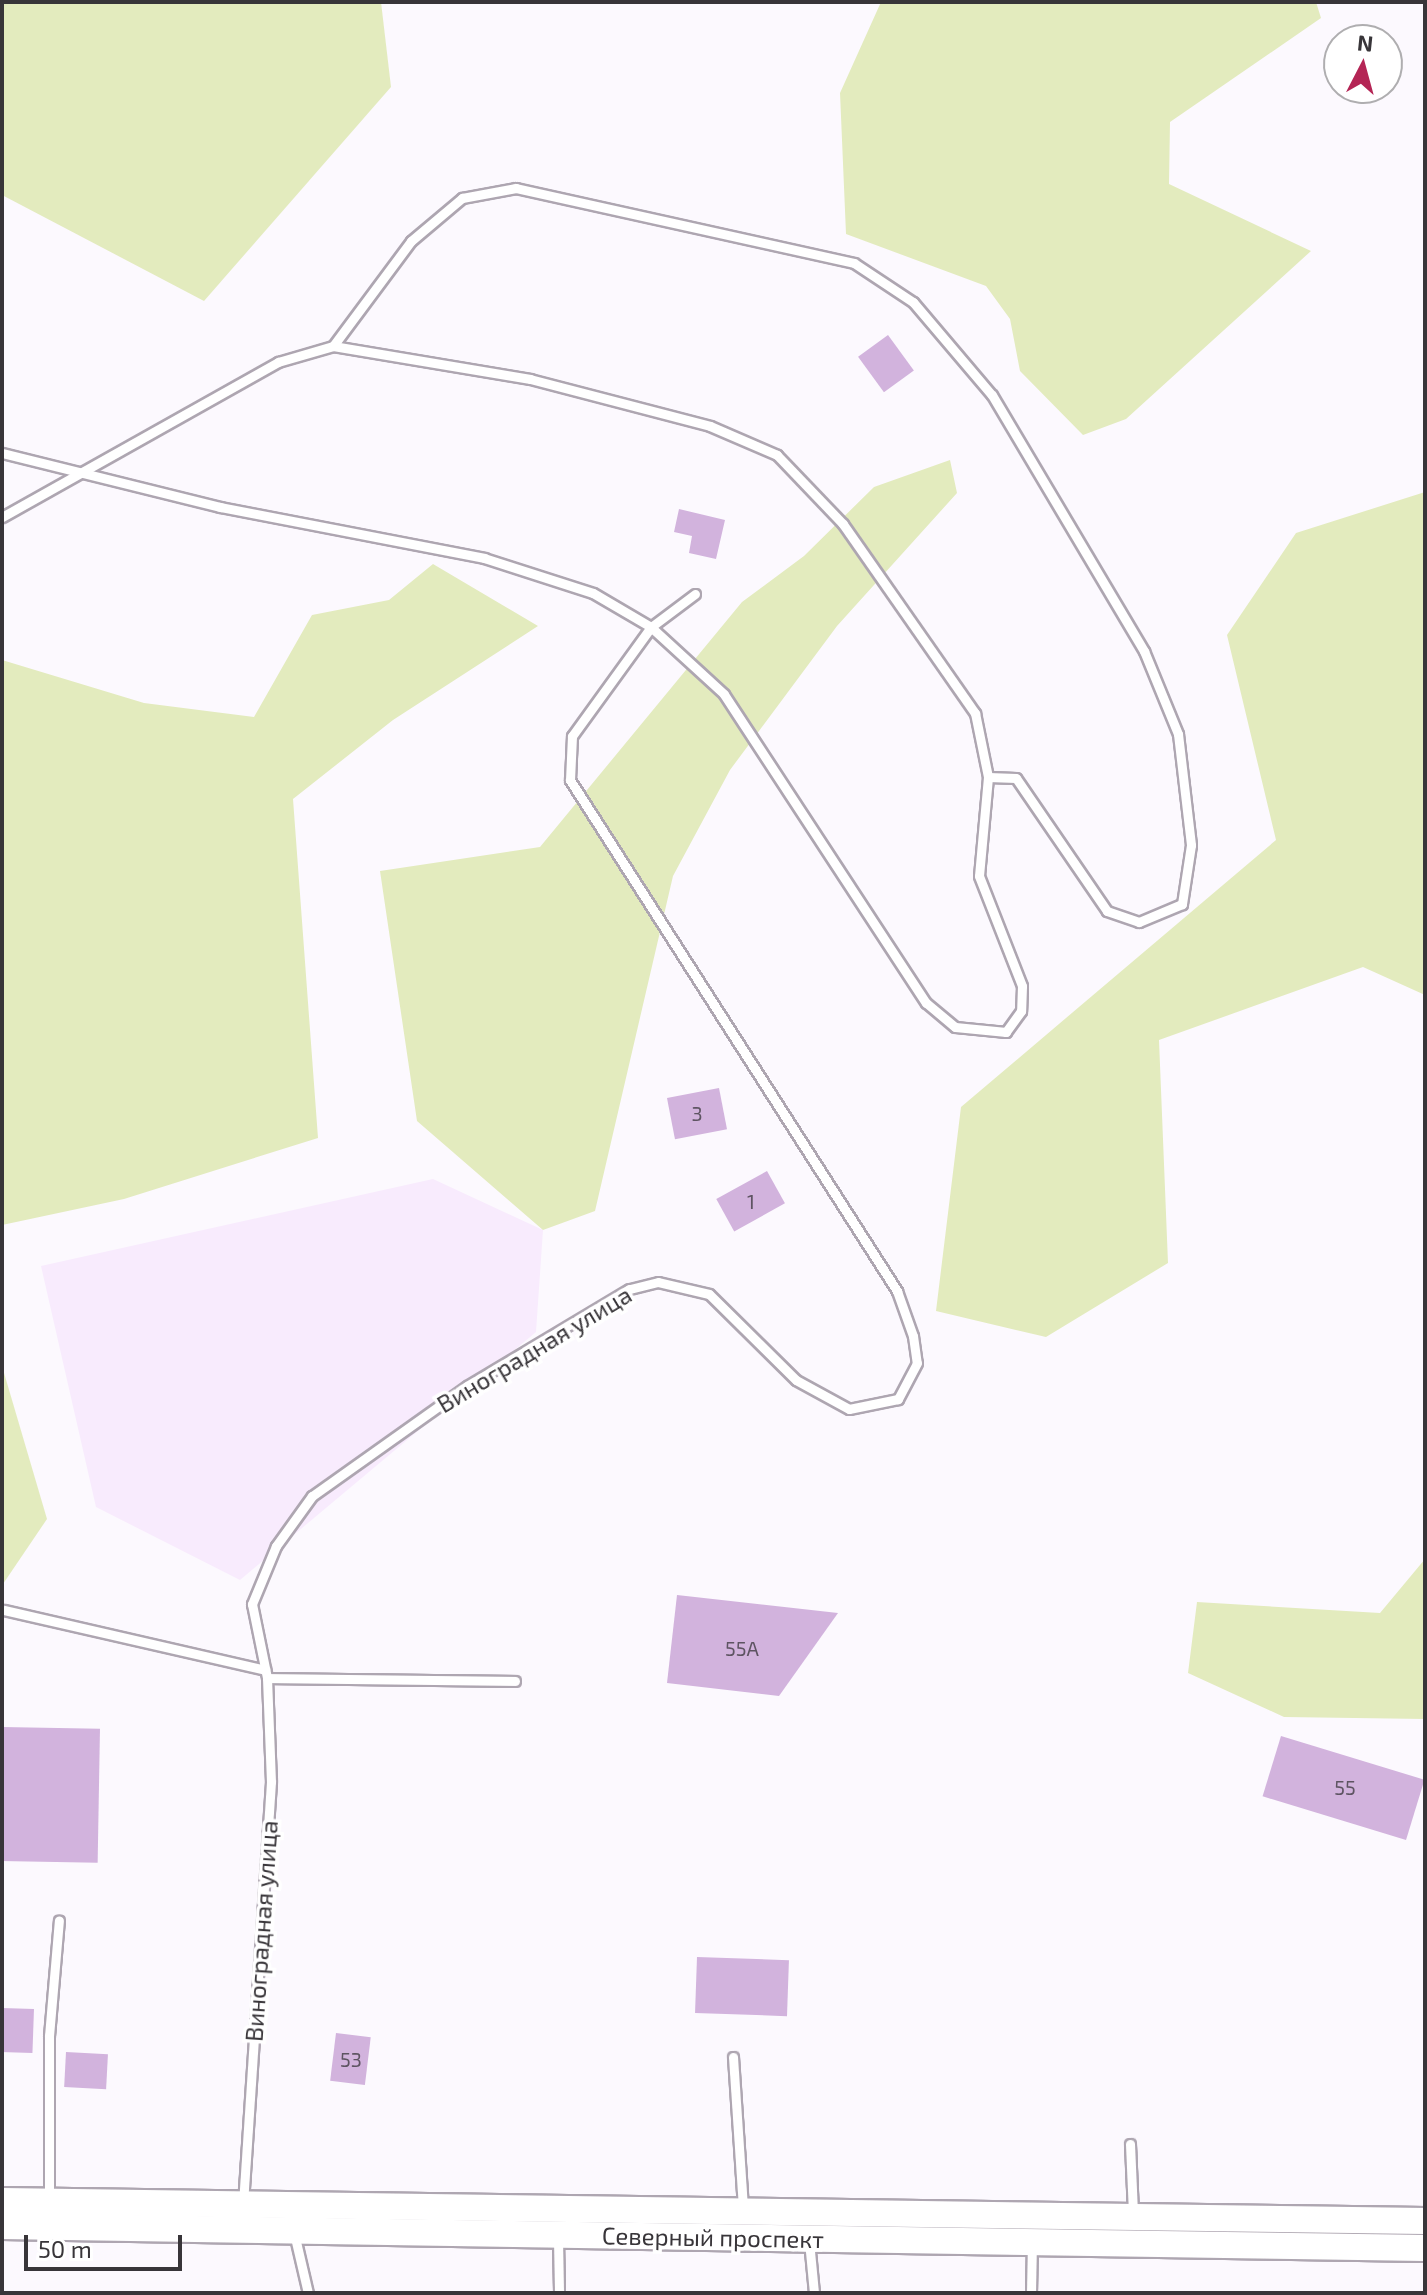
<!DOCTYPE html>
<meta charset="utf-8">
<style>
body{margin:0}
#map{position:relative;width:1427px;height:2295px;overflow:hidden;background:#fcf9fe;font-family:"Exo 2",sans-serif}
div>[style]{position:absolute}
.built>*{inset:0;background:#f8ebfd}
.green>*{inset:0;background:#e3ebbe}
.building>*{inset:0;background:#d2b3dd;transform-origin:0 0}
.roads{filter:drop-shadow(2px 0 #aea6b1) drop-shadow(-2px 0 #aea6b1) drop-shadow(0 2px #aea6b1) drop-shadow(0 -2px #aea6b1)}
.lane>*{height:9px;margin:-4.5px;padding:0 4.5px;transform-origin:4.5px;border-radius:4.5px;background:#fff}
.primary>*{height:26px;margin:-13px;padding:0 13px;transform-origin:13px;border-radius:13px;background:#fff}
span{translate:-50% -50%;white-space:nowrap;text-align:center;line-height:1.15;-webkit-text-stroke:7px #fff;paint-order:stroke}
.number-label{font-size:20px;color:#5e5462}
.number-label span{-webkit-text-stroke-width:0}
.street-label{font-size:24px;color:#383539}
.frame{position:absolute;inset:0;border:4px solid #383539;pointer-events:none}
.north{position:absolute;left:1323px;top:24px;width:80px;height:80px;box-sizing:border-box;background:#fff;border:2px solid #afaeb0;border-radius:50%;rotate:6deg;font-size:22px;font-weight:700;line-height:32px;text-align:center;color:#383539}
.north::after{content:'';display:block;margin:auto;width:28px;height:36px;background:#b42555;clip-path:polygon(50% 0,100% 100%,50% 72%,0 100%)}
.scale{position:absolute;left:24px;top:2235px;width:158px;height:36px;box-sizing:border-box;border:4px solid #383539;border-top:0;padding-left:10px;font-size:24px;line-height:28px;white-space:nowrap;color:#383539;-webkit-text-stroke:6px #fff;paint-order:stroke}
</style>
<div id="map">
<div class="built">
<div style="clip-path:polygon(433px 1179px,543px 1230px,536px 1332px,240px 1580px,96px 1507px,41px 1266px)"></div>
</div>
<div class="green">
<div style="clip-path:polygon(2px 2px,381px 2px,391px 87px,204px 301px,2px 195px)"></div>
<div style="clip-path:polygon(881px 2px,1316px 2px,1321px 18px,1170px 122px,1169px 184px,1311px 251px,1126px 419px,1083px 435px,1020px 371px,1010px 319px,986px 286px,846px 234px,840px 93px)"></div>
<div style="clip-path:polygon(950px 460px,957px 493px,837px 626px,730px 770px,673px 876px,595px 1211px,543px 1230px,417px 1121px,380px 871px,540px 847px,742px 602px,804px 556px,874px 487px)"></div>
<div style="clip-path:polygon(1425px 492px,1425px 995px,1363px 967px,1159px 1040px,1168px 1263px,1046px 1337px,936px 1311px,961px 1107px,1276px 840px,1227px 635px,1296px 533px)"></div>
<div style="clip-path:polygon(433px 564px,538px 626px,393px 720px,293px 799px,318px 1138px,124px 1199px,2px 1225px,2px 660px,144px 703px,254px 717px,312px 615px,389px 600px)"></div>
<div style="clip-path:polygon(2px 1366px,47px 1519px,3px 1584px,2px 1583px)"></div>
<div style="clip-path:polygon(1425px 1559px,1425px 1719px,1284px 1717px,1188px 1673px,1197px 1602px,1380px 1613px)"></div>
</div>
<div class="building">
<div style="left:888px;top:335px;width:44px;height:37px;rotate:54deg"></div>
<div style="clip-path:polygon(679px 509px,725px 520px,716px 559px,689px 553px,692px 536px,674px 532px)"></div>
<div style="left:719px;top:1088px;width:42px;height:53px;rotate:79deg"></div>
<div style="left:767px;top:1171px;width:37px;height:58px;rotate:61deg"></div>
<div style="clip-path:polygon(677px 1595px,838px 1613px,779px 1696px,667px 1683px)"></div>
<div style="left:2px;top:1727px;width:98px;height:134px;rotate:1deg"></div>
<div style="left:1281px;top:1736px;width:150px;height:63px;rotate:17deg"></div>
<div style="left:697px;top:1957px;width:92px;height:56px;rotate:2deg"></div>
<div style="left:2px;top:2008px;width:32px;height:44px;rotate:2deg"></div>
<div style="left:336px;top:2033px;width:35px;height:48px;rotate:7deg"></div>
<div style="left:66px;top:2052px;width:42px;height:35px;rotate:3deg"></div>
</div>
<div class="roads">
<div class="lane">
<div style="left:333px;top:346px;width:131px;rotate:-53.4deg"></div>
<div style="left:411px;top:241px;width:67px;rotate:-40.1deg"></div>
<div style="left:462px;top:198px;width:55px;rotate:-10.5deg"></div>
<div style="left:516px;top:188px;width:346px;rotate:12.5deg"></div>
<div style="left:854px;top:263px;width:71px;rotate:33.5deg"></div>
<div style="left:913px;top:302px;width:122px;rotate:49.7deg"></div>
<div style="left:992px;top:395px;width:298px;rotate:59.3deg"></div>
<div style="left:1144px;top:651px;width:90px;rotate:67.7deg"></div>
<div style="left:1178px;top:734px;width:112px;rotate:83.3deg"></div>
<div style="left:1191px;top:845px;width:60px;rotate:98.7deg"></div>
<div style="left:1182px;top:904px;width:47px;rotate:157.3deg"></div>
<div style="left:1139px;top:922px;width:34px;rotate:-161deg"></div>
<div style="left:1107px;top:911px;width:161px;rotate:-124.4deg"></div>
<div style="left:1016px;top:778px;width:28px;rotate:-178deg"></div>
<div style="left:2px;top:453px;width:225px;rotate:13.9deg"></div>
<div style="left:220px;top:507px;width:269px;rotate:10.9deg"></div>
<div style="left:484px;top:558px;width:114px;rotate:17.8deg"></div>
<div style="left:593px;top:593px;width:67px;rotate:30.4deg"></div>
<div style="left:651px;top:627px;width:135px;rotate:125.9deg"></div>
<div style="left:572px;top:736px;width:44px;rotate:92.6deg"></div>
<div style="left:570px;top:780px;width:607px;rotate:57.38deg"></div>
<div style="left:897px;top:1291px;width:48px;rotate:70.4deg"></div>
<div style="left:913px;top:1336px;width:27px;rotate:82deg"></div>
<div style="left:917px;top:1363px;width:41px;rotate:117.8deg"></div>
<div style="left:898px;top:1399px;width:50px;rotate:168.5deg"></div>
<div style="left:849px;top:1409px;width:60px;rotate:-151.3deg"></div>
<div style="left:796px;top:1380px;width:122px;rotate:-135.3deg"></div>
<div style="left:709px;top:1294px;width:52px;rotate:-166.8deg"></div>
<div style="left:658px;top:1282px;width:30px;rotate:166deg"></div>
<div style="left:629px;top:1289px;width:189px;rotate:149.1deg"></div>
<div style="left:467px;top:1386px;width:190px;rotate:144.6deg"></div>
<div style="left:312px;top:1496px;width:62px;rotate:125.8deg"></div>
<div style="left:276px;top:1546px;width:63px;rotate:112.5deg"></div>
<div style="left:252px;top:1604px;width:76px;rotate:78.5deg"></div>
<div style="left:267px;top:1678px;width:104px;rotate:87.8deg"></div>
<div style="left:271px;top:1782px;width:421px;rotate:93.8deg"></div>
<div style="left:2px;top:517px;width:317px;rotate:-29.3deg"></div>
<div style="left:278px;top:362px;width:57px;rotate:-16.2deg"></div>
<div style="left:333px;top:346px;width:200px;rotate:9.5deg"></div>
<div style="left:530px;top:379px;width:186px;rotate:14.6deg"></div>
<div style="left:710px;top:426px;width:73px;rotate:23.4deg"></div>
<div style="left:777px;top:455px;width:95px;rotate:46.3deg"></div>
<div style="left:843px;top:524px;width:231px;rotate:55.1deg"></div>
<div style="left:975px;top:713px;width:65px;rotate:78.5deg"></div>
<div style="left:988px;top:777px;width:99px;rotate:95.2deg"></div>
<div style="left:979px;top:876px;width:118px;rotate:68.6deg"></div>
<div style="left:1022px;top:986px;width:25px;rotate:92deg"></div>
<div style="left:1021px;top:1011px;width:26px;rotate:126deg"></div>
<div style="left:1006px;top:1032px;width:51px;rotate:-174.4deg"></div>
<div style="left:955px;top:1027px;width:38px;rotate:-140deg"></div>
<div style="left:926px;top:1003px;width:369px;rotate:-123.2deg"></div>
<div style="left:724px;top:694px;width:99px;rotate:-137.5deg"></div>
<div style="left:651px;top:627px;width:55px;rotate:-36.9deg"></div>
<div style="left:4px;top:1610px;width:268px;rotate:12.9deg"></div>
<div style="left:267px;top:1678px;width:248px;rotate:0.7deg"></div>
<div style="left:733px;top:2057px;width:151px;rotate:86.2deg"></div>
<div style="left:1130px;top:2144px;width:70px;rotate:87.5deg"></div>
<div style="left:49px;top:2201px;width:165px;rotate:-90deg"></div>
<div style="left:49px;top:2036px;width:116px;rotate:-85.1deg"></div>
<div style="left:294px;top:2233px;width:62px;rotate:76.9deg"></div>
<div style="left:558px;top:2239px;width:54px;rotate:88.9deg"></div>
<div style="left:809px;top:2241px;width:52px;rotate:84.5deg"></div>
<div style="left:1031px;top:2293px;width:50px;rotate:-88.9deg"></div>
</div>
<div class="primary">
<div style="left:2px;top:2201px;width:1423px;rotate:0.81deg"></div>
<div style="left:2px;top:2226px;width:1423px;rotate:0.89deg"></div>
</div>
</div>
<div class="number-label">
<span style="left:697px;top:1113px">3</span>
<span style="left:751px;top:1201px">1</span>
<span style="left:742px;top:1648px">55А</span>
<span style="left:1345px;top:1787px">55</span>
<span style="left:351px;top:2059px">53</span>
</div>
<div class="street-label">
<span style="left:534px;top:1349px;rotate:-31deg">Виноградная улица</span>
<span style="left:261px;top:1931px;rotate:-86deg">Виноградная улица</span>
<span style="left:713px;top:2237px;rotate:1deg">Северный проспект</span>
</div>
<div class="frame"></div>
<div class="north">N</div>
<div class="scale">50 m</div>
</div>
